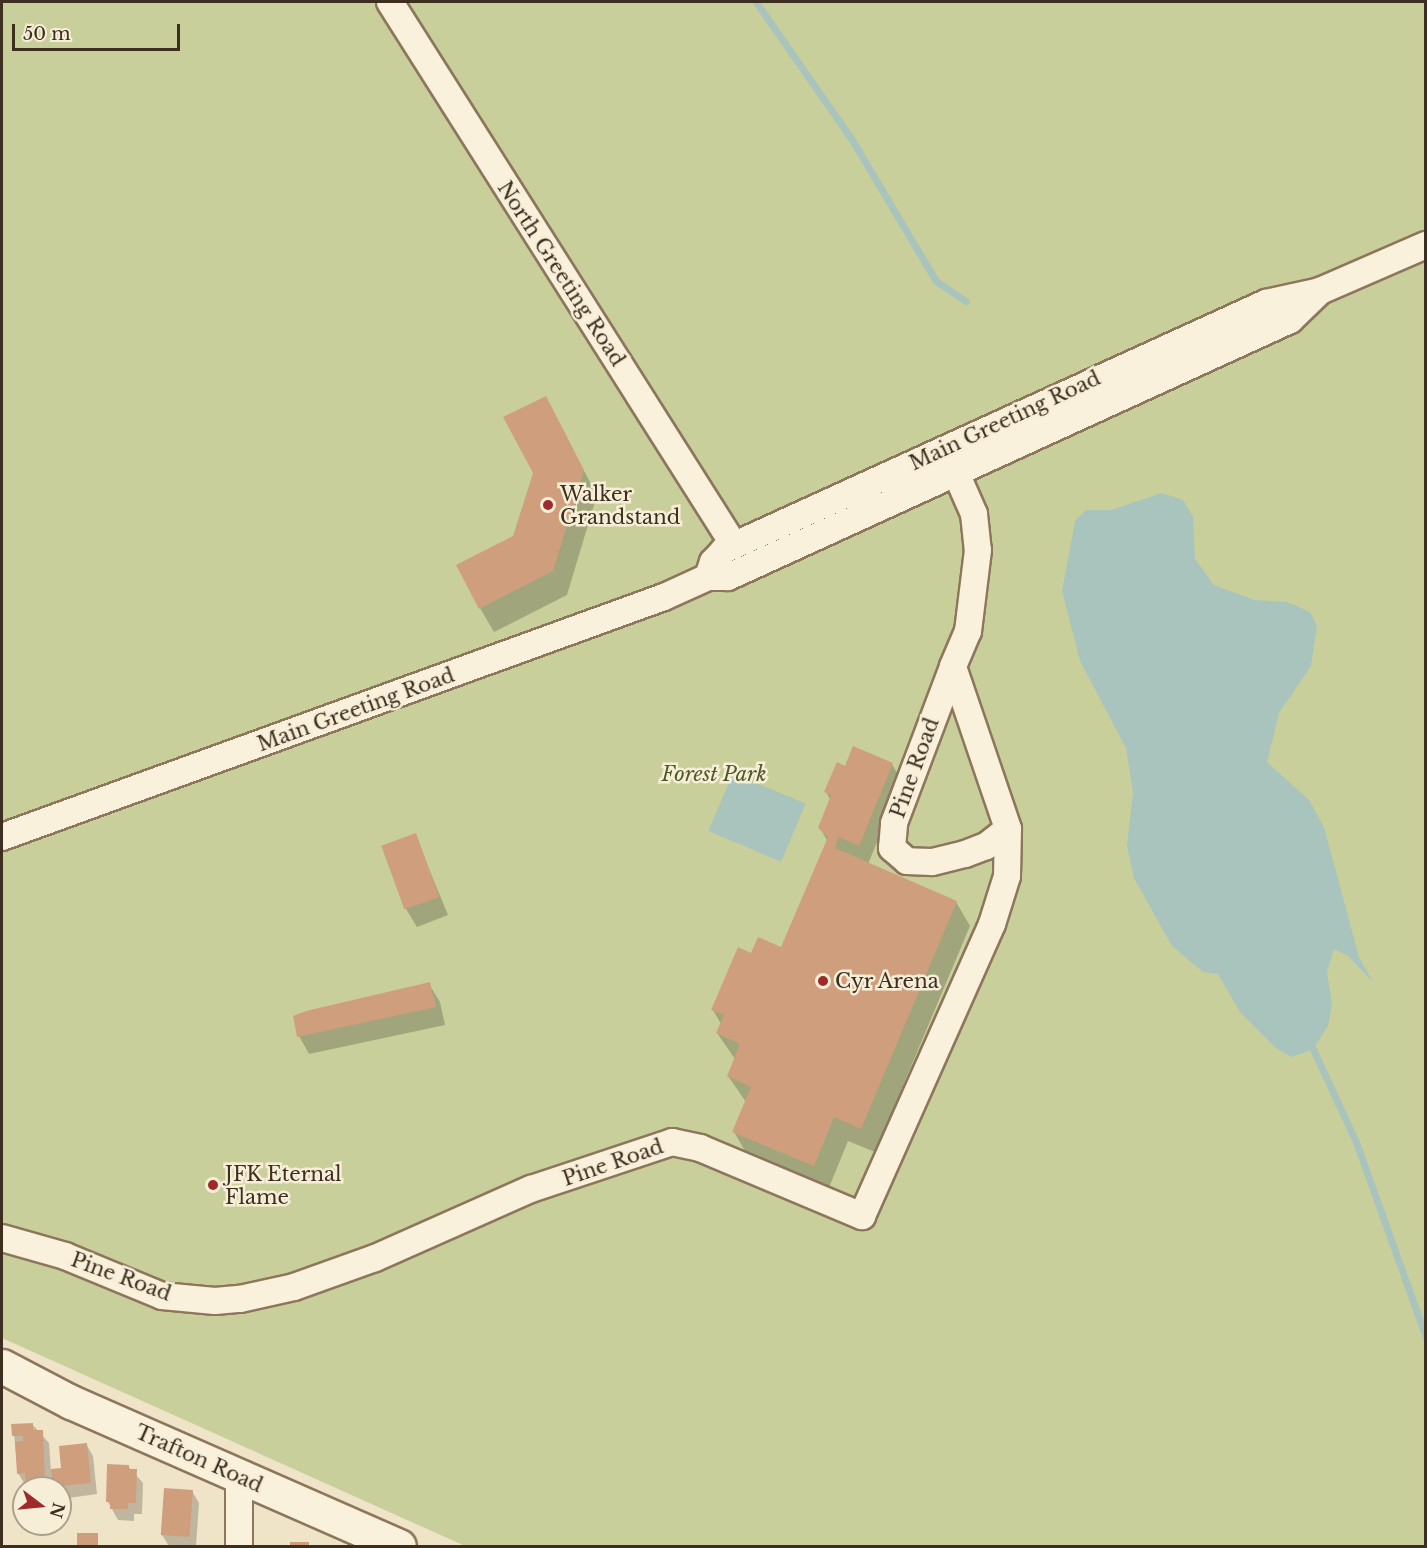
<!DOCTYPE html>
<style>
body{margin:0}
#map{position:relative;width:1427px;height:1548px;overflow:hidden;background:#f0e4c8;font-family:"Libre Baskerville",serif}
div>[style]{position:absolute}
.green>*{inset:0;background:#c9cf9b}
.water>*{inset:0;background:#a9c4bc;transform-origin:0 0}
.shadow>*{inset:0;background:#0003;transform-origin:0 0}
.stream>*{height:7px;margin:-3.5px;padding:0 3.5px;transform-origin:3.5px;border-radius:3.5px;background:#a9c4bc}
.building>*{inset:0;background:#cf9f7d;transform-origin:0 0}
.roads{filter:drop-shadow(2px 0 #8d765c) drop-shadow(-2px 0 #8d765c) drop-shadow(0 2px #8d765c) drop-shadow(0 -2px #8d765c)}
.street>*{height:26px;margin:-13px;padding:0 13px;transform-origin:13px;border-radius:13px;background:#faf1dc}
.secondary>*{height:33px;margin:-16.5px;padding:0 16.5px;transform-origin:16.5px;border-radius:16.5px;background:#faf1dc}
.dots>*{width:16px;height:16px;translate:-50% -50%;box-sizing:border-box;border:3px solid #f7eed8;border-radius:50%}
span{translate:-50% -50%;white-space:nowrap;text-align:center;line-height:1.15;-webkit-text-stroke:5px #f7eed8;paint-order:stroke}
.street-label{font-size:20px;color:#3d2e20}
.poi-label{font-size:20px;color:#3d2e20}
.left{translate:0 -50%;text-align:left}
.park-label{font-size:20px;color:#4d5a26;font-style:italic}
.frame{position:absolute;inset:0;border:3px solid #3d2e20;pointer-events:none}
.north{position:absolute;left:12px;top:1476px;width:60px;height:60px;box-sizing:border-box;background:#f7eed8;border:2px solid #ada18e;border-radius:50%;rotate:106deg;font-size:16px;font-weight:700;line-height:24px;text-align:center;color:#3d2e20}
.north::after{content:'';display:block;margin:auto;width:21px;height:27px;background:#9e2a2b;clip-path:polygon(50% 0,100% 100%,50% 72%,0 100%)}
.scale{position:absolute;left:12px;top:24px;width:168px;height:27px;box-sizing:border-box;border:3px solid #3d2e20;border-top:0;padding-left:8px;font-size:18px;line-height:21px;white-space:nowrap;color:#3d2e20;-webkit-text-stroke:4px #f7eed8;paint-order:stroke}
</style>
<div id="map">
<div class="green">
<div style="clip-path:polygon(2px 2px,1425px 2px,1425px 1546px,465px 1546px,2px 1338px)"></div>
</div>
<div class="water">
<div style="clip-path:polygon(1162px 493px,1183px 500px,1193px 517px,1195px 559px,1214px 585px,1254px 600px,1287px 602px,1310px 612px,1317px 626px,1311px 666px,1279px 713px,1267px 762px,1309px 800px,1324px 827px,1359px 957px,1373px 982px,1348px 956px,1334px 949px,1327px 972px,1332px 1004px,1328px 1026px,1313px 1049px,1292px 1057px,1277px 1049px,1240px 1012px,1218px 974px,1203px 972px,1172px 946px,1134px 878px,1127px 846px,1133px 792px,1126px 748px,1080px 661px,1062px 591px,1075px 521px,1086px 510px,1111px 510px)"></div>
<div style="left:733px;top:773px;width:79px;height:63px;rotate:23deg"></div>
</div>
<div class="shadow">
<div style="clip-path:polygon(545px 398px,597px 495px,567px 595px,494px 632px,480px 608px,514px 537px,534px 473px)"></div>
<div style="clip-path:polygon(892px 764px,902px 782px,868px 864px,956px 902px,970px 926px,875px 1152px,848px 1141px,828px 1190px,748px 1156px,734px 1132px,746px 1102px,728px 1076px,735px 1059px,717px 1033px,721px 1024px,713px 1010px,752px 955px,782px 949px,828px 842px,820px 828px,831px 801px,826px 792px,846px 768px)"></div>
<div style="clip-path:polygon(415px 835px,448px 915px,417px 927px,406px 909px)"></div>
<div style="clip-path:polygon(429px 984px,440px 1002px,445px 1025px,309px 1054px,299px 1036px)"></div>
<div style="clip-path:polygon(32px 1424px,49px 1443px,51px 1471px,63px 1469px,86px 1444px,93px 1456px,97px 1494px,61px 1499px,60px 1488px,52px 1483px,53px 1488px,27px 1488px,18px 1473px,13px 1425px)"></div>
<div style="clip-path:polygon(128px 1466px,143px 1483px,142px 1514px,134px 1514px,134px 1521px,118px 1520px,108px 1502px)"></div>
<div style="clip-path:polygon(192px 1491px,199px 1503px,196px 1546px,169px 1546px,162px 1535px)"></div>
<div style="clip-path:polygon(60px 1512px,61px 1529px,50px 1528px,48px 1524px,60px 1524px)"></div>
<div style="left:78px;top:1535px;width:19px;height:11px"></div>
</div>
<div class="stream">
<div style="left:756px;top:2px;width:166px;rotate:55.1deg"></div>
<div style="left:851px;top:138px;width:166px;rotate:59.3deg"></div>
<div style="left:936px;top:281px;width:36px;rotate:34deg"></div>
<div style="left:1313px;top:1049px;width:102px;rotate:65.2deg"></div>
<div style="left:1356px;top:1142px;width:207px;rotate:70.3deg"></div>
</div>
<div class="building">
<div style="clip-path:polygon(546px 396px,584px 470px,553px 571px,479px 609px,456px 565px,513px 536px,533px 473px,503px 417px)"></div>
<div style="clip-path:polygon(853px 746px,893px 763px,859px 846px,839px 837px,835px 848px,957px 901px,861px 1129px,834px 1117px,814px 1166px,732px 1132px,751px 1087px,727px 1076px,740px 1044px,716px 1033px,724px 1015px,711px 1010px,738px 947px,751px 953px,758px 937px,781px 947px,828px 837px,818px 828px,831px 795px,824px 792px,837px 762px,845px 766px)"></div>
<div style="left:416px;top:833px;width:68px;height:37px;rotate:70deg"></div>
<div style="clip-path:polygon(430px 982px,436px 1007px,297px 1037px,293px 1016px,306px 1011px)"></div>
<div style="clip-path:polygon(33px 1423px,33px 1430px,43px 1430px,45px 1483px,48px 1488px,26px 1488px,25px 1473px,17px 1474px,15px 1442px,23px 1441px,23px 1436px,12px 1436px,11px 1424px)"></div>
<div style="clip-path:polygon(87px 1443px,91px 1483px,53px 1487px,51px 1469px,61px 1468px,59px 1446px)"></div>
<div style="clip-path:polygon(107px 1464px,129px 1465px,129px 1469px,137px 1469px,136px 1503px,128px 1503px,128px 1509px,110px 1509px,110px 1502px,106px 1502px)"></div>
<div style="left:164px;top:1488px;width:29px;height:47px;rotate:4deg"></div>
<div style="left:77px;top:1533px;width:21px;height:13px"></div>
<div style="left:290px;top:1542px;width:19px;height:4px"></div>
</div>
<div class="roads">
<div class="street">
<div style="left:390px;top:2px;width:643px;rotate:57.65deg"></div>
<div style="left:949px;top:457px;width:62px;rotate:66.3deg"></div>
<div style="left:974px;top:514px;width:36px;rotate:84deg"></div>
<div style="left:978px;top:550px;width:82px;rotate:97deg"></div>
<div style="left:968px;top:631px;width:39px;rotate:113deg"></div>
<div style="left:953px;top:667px;width:171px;rotate:71.2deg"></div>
<div style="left:1008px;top:829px;width:28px;rotate:142deg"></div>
<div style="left:986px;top:846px;width:22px;rotate:159deg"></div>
<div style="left:965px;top:854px;width:34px;rotate:166deg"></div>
<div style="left:932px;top:862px;width:25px;rotate:-178deg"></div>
<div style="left:907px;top:861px;width:20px;rotate:-139deg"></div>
<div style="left:892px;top:848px;width:25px;rotate:-85deg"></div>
<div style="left:894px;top:823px;width:167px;rotate:-69.3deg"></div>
<div style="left:708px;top:577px;width:16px;rotate:-72deg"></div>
<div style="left:713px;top:562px;width:16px;rotate:-47deg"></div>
<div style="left:724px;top:550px;width:596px;rotate:-24.5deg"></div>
<div style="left:1266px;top:303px;width:55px;rotate:-12.5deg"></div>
<div style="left:1320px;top:291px;width:116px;rotate:-23.5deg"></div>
<div style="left:2px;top:837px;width:704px;rotate:-19.93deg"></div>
<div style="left:664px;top:597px;width:48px;rotate:-24.4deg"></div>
<div style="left:708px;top:577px;width:20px"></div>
<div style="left:728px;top:577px;width:618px;rotate:-24.57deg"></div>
<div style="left:1290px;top:320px;width:42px;rotate:-44deg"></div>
<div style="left:2px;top:1238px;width:66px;rotate:15.9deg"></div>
<div style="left:65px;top:1256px;width:105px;rotate:22.4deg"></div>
<div style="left:162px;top:1296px;width:53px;rotate:5.4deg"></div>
<div style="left:215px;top:1301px;width:25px;rotate:-5deg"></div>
<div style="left:240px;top:1299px;width:55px;rotate:-12.5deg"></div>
<div style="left:294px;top:1287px;width:86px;rotate:-19.7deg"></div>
<div style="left:375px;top:1258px;width:171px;rotate:-23.9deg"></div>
<div style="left:531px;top:1189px;width:149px;rotate:-18.4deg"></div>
<div style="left:672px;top:1142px;width:29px;rotate:12deg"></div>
<div style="left:700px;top:1148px;width:176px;rotate:22.8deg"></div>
<div style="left:862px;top:1216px;width:320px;rotate:-66deg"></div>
<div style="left:992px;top:924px;width:50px;rotate:-72.6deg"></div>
<div style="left:1007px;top:876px;width:47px;rotate:-88.8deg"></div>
<div style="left:239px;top:1477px;width:69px;rotate:90deg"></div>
</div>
<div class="secondary">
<div style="left:2px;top:1366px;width:78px;rotate:27.6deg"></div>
<div style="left:71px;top:1402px;width:358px;rotate:23.7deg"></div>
</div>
</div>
<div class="dots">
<div style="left:548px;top:505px;background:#9e2a2b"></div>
<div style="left:823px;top:981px;background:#9e2a2b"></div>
<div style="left:213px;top:1185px;background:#9e2a2b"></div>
</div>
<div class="street-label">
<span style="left:561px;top:274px;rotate:57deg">North Greeting Road</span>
<span style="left:1005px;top:421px;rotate:-25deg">Main Greeting Road</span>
<span style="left:356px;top:710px;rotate:-20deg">Main Greeting Road</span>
<span style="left:915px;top:768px;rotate:-70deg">Pine Road</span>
<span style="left:613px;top:1163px;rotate:-19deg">Pine Road</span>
<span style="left:121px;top:1277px;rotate:20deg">Pine Road</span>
<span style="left:199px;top:1459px;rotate:24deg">Trafton Road</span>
</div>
<div class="poi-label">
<span class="left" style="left:560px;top:506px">Walker<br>Grandstand</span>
<span class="left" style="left:835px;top:981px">Cyr Arena</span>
<span class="left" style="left:225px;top:1186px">JFK Eternal<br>Flame</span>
</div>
<div class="park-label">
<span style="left:714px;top:774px">Forest Park</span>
</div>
<div class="frame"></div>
<div class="north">N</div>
<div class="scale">50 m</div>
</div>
